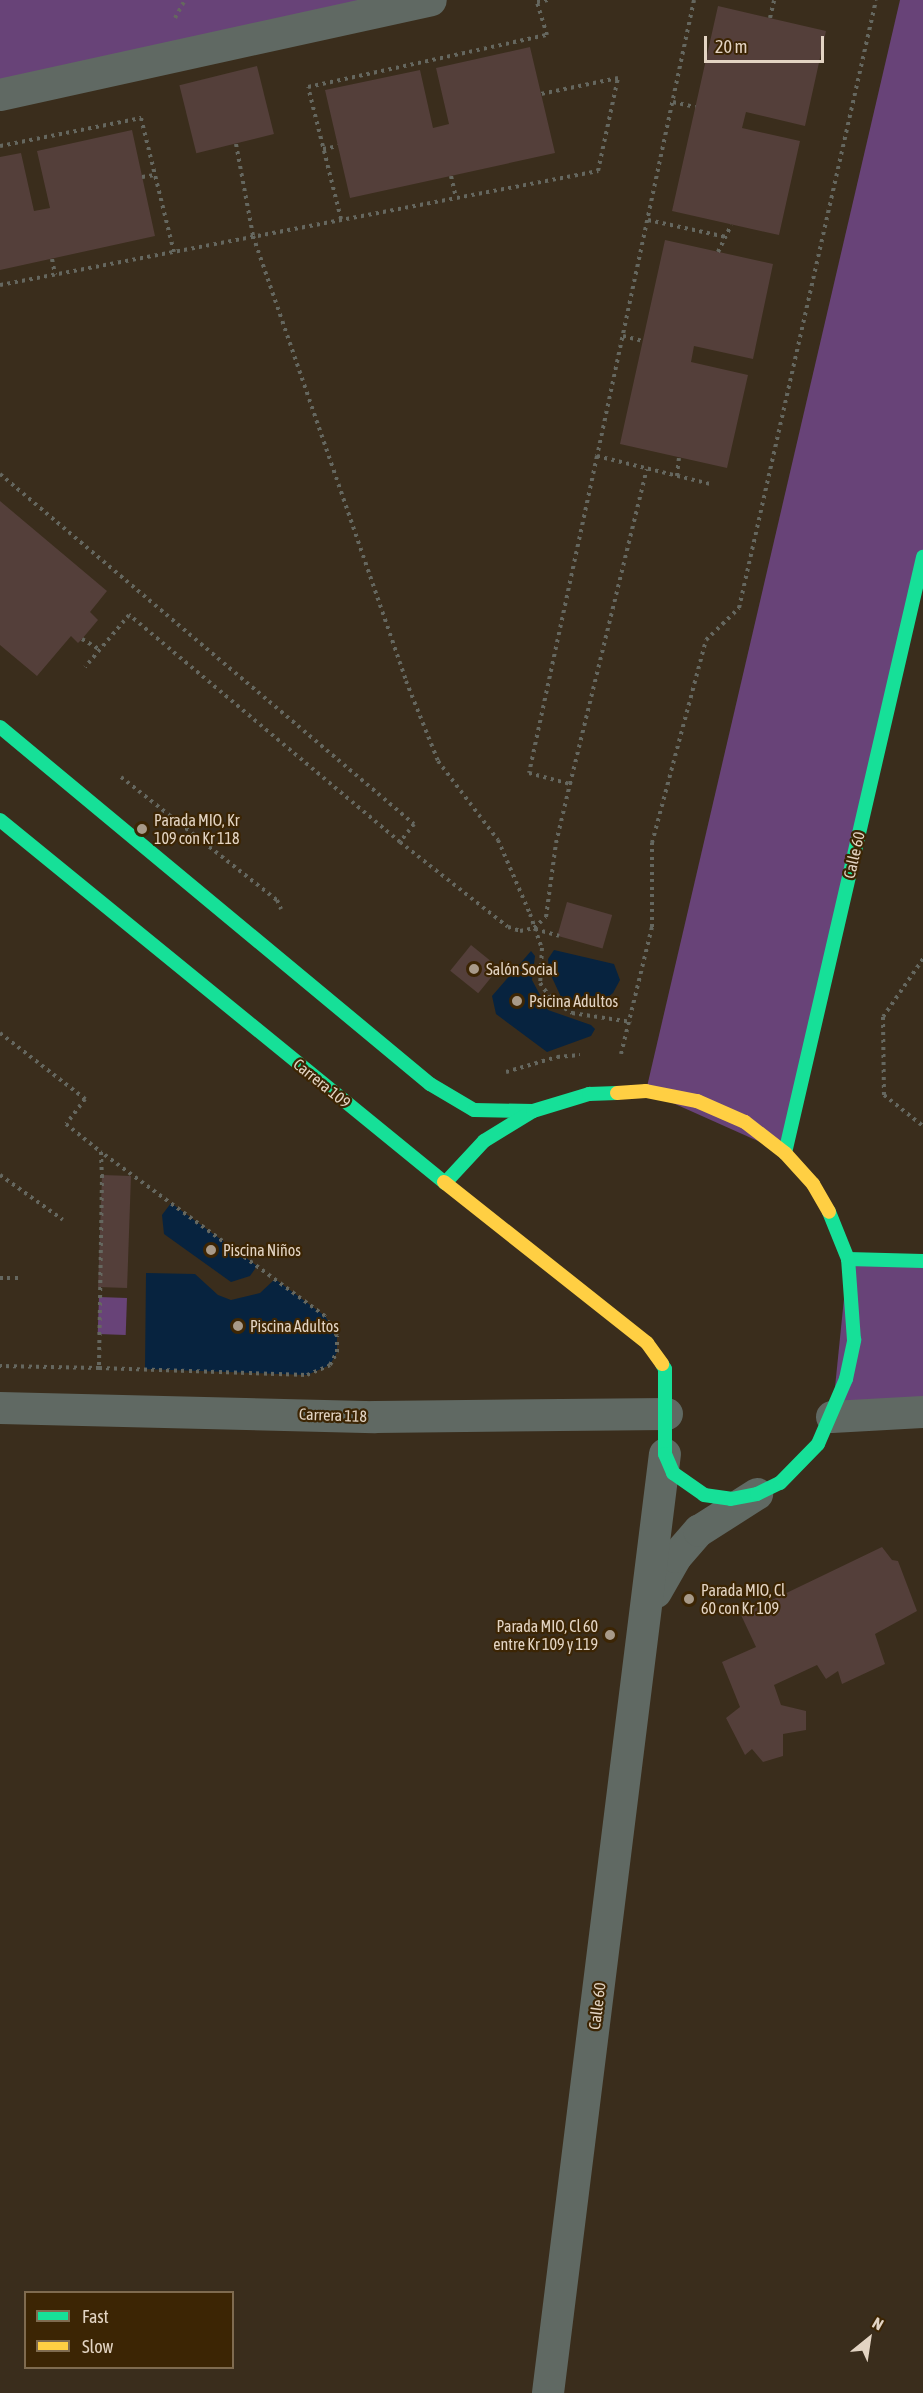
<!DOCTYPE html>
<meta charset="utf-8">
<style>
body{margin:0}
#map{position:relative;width:923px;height:2393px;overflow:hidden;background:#3a2d1c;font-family:"Asap Condensed",sans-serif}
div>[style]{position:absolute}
.green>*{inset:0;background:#684378;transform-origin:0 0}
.water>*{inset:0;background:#07233f}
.building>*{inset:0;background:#543f3a;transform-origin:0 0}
.path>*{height:4px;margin-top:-2px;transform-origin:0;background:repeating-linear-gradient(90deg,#65675f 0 3px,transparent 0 7.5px)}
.street>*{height:32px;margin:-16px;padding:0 16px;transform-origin:16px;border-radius:16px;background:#606963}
.fast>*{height:14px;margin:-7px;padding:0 7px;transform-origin:7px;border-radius:7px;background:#16e098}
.slow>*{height:14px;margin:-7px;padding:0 7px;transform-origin:7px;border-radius:7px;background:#ffcf43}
.dots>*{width:16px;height:16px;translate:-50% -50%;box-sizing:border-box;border:3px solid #3c2504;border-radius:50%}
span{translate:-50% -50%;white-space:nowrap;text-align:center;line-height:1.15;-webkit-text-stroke:4.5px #3c2504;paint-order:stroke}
.poi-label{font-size:16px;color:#e3d4c3}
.left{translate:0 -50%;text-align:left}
.right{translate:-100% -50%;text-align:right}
.street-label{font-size:16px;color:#e3d4c3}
.legend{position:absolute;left:24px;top:2291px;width:210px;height:78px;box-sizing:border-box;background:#3c2504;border:2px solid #7f6b50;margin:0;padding:8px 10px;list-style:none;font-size:18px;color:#e3d4c3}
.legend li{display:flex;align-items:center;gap:12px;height:30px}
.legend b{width:30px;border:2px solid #7f6b50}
.north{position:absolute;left:839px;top:2309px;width:60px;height:60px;-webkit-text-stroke:4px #3c2504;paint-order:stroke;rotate:30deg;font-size:16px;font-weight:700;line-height:24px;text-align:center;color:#e3d4c3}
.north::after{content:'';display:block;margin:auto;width:21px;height:27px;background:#e3d4c3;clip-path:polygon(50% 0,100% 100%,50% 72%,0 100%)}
.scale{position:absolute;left:704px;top:36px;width:120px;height:27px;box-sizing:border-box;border:3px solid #e3d4c3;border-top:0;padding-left:8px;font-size:18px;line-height:21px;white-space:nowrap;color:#e3d4c3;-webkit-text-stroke:4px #3c2504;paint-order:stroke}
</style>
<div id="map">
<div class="green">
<div style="clip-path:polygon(0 0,431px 0,0 95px)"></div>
<div style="clip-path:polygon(900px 0,923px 0,923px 557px,785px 1153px,646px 1091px)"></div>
<div style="clip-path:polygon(848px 1259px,923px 1261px,923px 1412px,832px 1417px)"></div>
<div style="left:99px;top:1297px;width:28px;height:37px;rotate:2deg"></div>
</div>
<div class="water">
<div style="clip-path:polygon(554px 950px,614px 964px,620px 980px,613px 993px,602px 1002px,588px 1005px,561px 997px,549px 971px,548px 959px)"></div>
<div style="clip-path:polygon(531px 951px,535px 956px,532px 980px,548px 1010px,591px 1025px,595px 1029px,591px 1036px,547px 1052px,496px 1014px,492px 996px)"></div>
<div style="clip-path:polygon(171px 1203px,257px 1266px,250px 1276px,231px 1282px,164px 1234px,162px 1215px)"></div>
<div style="clip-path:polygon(146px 1273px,195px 1274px,218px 1295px,231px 1300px,260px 1293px,275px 1279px,325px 1316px,337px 1336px,337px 1352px,330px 1365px,307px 1375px,145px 1369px)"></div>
</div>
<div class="building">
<div style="clip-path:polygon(718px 6px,826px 31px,805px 126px,746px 112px,742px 128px,800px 141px,779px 235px,672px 211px)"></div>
<div style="clip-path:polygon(530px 47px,555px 153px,350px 198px,325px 90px,420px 70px,433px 128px,449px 124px,436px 68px)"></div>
<div style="left:257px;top:66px;width:70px;height:80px;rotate:76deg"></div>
<div style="clip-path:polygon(132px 130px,155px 236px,0 270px,0 157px,21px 153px,34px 211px,50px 208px,37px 151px)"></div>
<div style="clip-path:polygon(665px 240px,773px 264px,753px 359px,694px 346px,691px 362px,748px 375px,727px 468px,620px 444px)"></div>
<div style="clip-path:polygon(0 501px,107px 591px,90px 612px,98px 620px,82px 639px,78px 643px,71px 636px,37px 676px,0 645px)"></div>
<div style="left:567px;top:902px;width:47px;height:35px;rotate:16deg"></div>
<div style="left:471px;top:945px;width:36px;height:33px;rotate:39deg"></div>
<div style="left:102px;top:1175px;width:29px;height:112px;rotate:2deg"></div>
<div style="clip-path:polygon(882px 1547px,892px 1560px,898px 1561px,917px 1611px,875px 1634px,885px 1664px,842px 1684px,838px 1671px,826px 1679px,817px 1665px,774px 1685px,781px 1705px,806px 1711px,806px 1730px,783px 1734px,783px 1756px,763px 1762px,752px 1749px,745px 1755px,726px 1718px,740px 1707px,722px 1662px,756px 1647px,741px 1615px)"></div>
</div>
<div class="path">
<div style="left:694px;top:0;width:466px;rotate:102deg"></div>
<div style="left:597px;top:456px;width:116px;rotate:13.9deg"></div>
<div style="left:175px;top:18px;width:21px;rotate:-61deg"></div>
<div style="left:770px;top:18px;width:18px;rotate:-77deg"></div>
<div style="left:673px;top:102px;width:23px;rotate:13deg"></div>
<div style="left:236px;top:144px;width:94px;rotate:79.5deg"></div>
<div style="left:253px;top:236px;width:471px;rotate:71deg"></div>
<div style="left:406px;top:681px;width:86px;rotate:68.2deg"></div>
<div style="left:438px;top:761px;width:99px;rotate:52.8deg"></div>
<div style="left:498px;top:840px;width:81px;rotate:66.6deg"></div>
<div style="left:530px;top:914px;width:36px;rotate:71deg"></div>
<div style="left:542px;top:948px;width:35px;rotate:93deg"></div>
<div style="left:540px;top:983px;width:21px;rotate:55deg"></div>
<div style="left:552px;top:1000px;width:24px;rotate:33deg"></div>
<div style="left:572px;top:1013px;width:60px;rotate:8.7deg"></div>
<div style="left:0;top:146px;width:144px;rotate:-11.2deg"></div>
<div style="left:141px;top:118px;width:138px;rotate:76.2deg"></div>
<div style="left:323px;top:149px;width:15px;rotate:-11deg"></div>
<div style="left:451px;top:176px;width:22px;rotate:77deg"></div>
<div style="left:142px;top:177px;width:13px;rotate:-9deg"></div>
<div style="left:341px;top:219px;width:136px;rotate:-104deg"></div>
<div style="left:308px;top:87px;width:245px;rotate:-12.3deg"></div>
<div style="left:547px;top:35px;width:34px;rotate:-107deg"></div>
<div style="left:537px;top:2px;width:11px;rotate:-10deg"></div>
<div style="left:648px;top:220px;width:80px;rotate:12.3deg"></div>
<div style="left:718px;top:252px;width:30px;rotate:-64deg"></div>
<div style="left:52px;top:259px;width:16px;rotate:79deg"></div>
<div style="left:0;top:285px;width:609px;rotate:-10.79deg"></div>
<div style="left:598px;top:171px;width:95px;rotate:-77.9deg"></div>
<div style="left:618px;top:78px;width:79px;rotate:168.3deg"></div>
<div style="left:623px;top:336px;width:21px;rotate:14deg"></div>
<div style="left:597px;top:456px;width:324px;rotate:102.1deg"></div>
<div style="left:529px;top:773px;width:42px;rotate:15deg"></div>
<div style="left:570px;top:784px;width:324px;rotate:-76.3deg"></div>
<div style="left:0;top:474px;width:542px;rotate:40.21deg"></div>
<div style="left:414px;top:824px;width:23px;rotate:128deg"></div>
<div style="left:400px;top:842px;width:354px;rotate:-140deg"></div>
<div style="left:129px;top:615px;width:68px;rotate:130.2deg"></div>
<div style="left:677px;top:476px;width:18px;rotate:-84deg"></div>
<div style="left:82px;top:639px;width:21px;rotate:31deg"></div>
<div style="left:121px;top:777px;width:199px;rotate:38.3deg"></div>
<div style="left:277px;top:900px;width:10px;rotate:66deg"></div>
<div style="left:400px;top:842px;width:137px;rotate:38.2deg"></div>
<div style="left:508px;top:927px;width:13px;rotate:18deg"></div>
<div style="left:520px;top:931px;width:14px;rotate:-12deg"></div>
<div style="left:534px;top:928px;width:16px;rotate:-43deg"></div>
<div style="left:546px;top:917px;width:75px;rotate:-82.3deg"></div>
<div style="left:556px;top:843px;width:61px;rotate:-76.7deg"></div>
<div style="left:535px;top:929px;width:25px;rotate:16deg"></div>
<div style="left:923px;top:959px;width:70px;rotate:124.6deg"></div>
<div style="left:883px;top:1017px;width:78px;rotate:89.3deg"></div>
<div style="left:884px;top:1095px;width:50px;rotate:38.5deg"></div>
<div style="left:0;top:1033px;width:108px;rotate:37.8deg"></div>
<div style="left:85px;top:1099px;width:31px;rotate:127deg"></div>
<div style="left:66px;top:1124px;width:45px;rotate:38.7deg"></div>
<div style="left:101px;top:1152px;width:23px;rotate:88deg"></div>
<div style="left:102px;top:1175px;width:193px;rotate:90.9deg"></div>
<div style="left:99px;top:1368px;width:99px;rotate:-178.8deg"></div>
<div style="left:621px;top:1054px;width:131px;rotate:-76.3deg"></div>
<div style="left:652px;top:927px;width:84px;rotate:-90deg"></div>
<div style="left:652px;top:843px;width:210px;rotate:-75.1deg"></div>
<div style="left:706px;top:640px;width:46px;rotate:-44.1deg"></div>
<div style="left:739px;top:608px;width:623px;rotate:-77.3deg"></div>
<div style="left:506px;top:1072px;width:53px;rotate:-16.4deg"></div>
<div style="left:557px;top:1057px;width:23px;rotate:-5deg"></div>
<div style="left:0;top:1175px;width:77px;rotate:35.5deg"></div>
<div style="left:0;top:1278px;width:22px"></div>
<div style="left:99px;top:1368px;width:208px;rotate:1.9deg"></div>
<div style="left:307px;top:1375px;width:25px;rotate:-23deg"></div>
<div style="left:330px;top:1365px;width:15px;rotate:-62deg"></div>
<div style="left:337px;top:1352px;width:16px;rotate:-90deg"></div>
<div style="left:337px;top:1336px;width:23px;rotate:-121deg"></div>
<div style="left:325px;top:1316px;width:278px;rotate:-143.8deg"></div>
</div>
<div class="street">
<div style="left:0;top:95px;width:441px;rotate:-12.4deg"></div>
<div style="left:0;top:1408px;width:375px;rotate:1.4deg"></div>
<div style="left:375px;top:1417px;width:292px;rotate:-0.6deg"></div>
<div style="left:832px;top:1417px;width:91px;rotate:-3.1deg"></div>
<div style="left:656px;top:1592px;width:40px;rotate:-60.3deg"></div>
<div style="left:676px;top:1557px;width:35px;rotate:-49deg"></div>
<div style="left:699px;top:1531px;width:69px;rotate:-32.5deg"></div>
<div style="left:548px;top:2393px;width:946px;rotate:-82.9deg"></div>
</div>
<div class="fast">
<div style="left:0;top:727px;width:559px;rotate:39.7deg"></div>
<div style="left:430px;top:1084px;width:51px;rotate:30.6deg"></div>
<div style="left:474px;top:1110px;width:59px;rotate:1deg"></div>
<div style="left:0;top:820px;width:573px;rotate:39.19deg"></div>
<div style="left:785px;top:1153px;width:612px;rotate:-76.96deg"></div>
<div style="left:445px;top:1183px;width:57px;rotate:-47.1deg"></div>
<div style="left:484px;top:1141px;width:57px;rotate:-31.5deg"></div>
<div style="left:533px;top:1111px;width:59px;rotate:-16.9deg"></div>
<div style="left:589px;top:1094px;width:28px;rotate:-2deg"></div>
<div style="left:848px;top:1259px;width:75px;rotate:1.5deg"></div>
<div style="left:662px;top:1364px;width:6px;rotate:59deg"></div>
<div style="left:665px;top:1369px;width:85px;rotate:90deg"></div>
<div style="left:665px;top:1454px;width:21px;rotate:67deg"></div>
<div style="left:673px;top:1473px;width:38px;rotate:35deg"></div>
<div style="left:704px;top:1495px;width:27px;rotate:8deg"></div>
<div style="left:731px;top:1499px;width:26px;rotate:-11deg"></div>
<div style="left:757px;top:1494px;width:25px;rotate:-26deg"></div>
<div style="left:780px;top:1483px;width:54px;rotate:-45.7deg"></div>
<div style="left:818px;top:1444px;width:71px;rotate:-66.7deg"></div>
<div style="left:846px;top:1379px;width:40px;rotate:-78deg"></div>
<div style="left:854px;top:1340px;width:81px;rotate:-94.2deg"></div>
<div style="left:848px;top:1259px;width:51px;rotate:-112deg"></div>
</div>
<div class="slow">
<div style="left:617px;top:1093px;width:29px;rotate:-4deg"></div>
<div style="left:646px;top:1091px;width:52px;rotate:11.1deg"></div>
<div style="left:697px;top:1101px;width:52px;rotate:23.6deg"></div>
<div style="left:745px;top:1122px;width:51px;rotate:37.8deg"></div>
<div style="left:785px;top:1153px;width:42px;rotate:47.9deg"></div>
<div style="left:813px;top:1184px;width:32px;rotate:60deg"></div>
<div style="left:444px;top:1182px;width:259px;rotate:38.4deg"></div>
<div style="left:647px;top:1343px;width:26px;rotate:54deg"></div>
</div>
<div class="dots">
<div style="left:142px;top:829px;background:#a89a89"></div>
<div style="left:474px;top:969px;background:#a89a89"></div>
<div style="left:517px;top:1001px;background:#a89a89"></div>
<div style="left:211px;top:1250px;background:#a89a89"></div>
<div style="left:238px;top:1326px;background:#a89a89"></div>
<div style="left:689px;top:1599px;background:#a89a89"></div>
<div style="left:610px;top:1635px;background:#a89a89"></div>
</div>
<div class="poi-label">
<span class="left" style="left:154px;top:829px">Parada MIO, Kr<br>109 con Kr 118</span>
<span class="left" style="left:486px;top:969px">Salón Social</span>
<span class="left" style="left:529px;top:1001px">Psicina Adultos</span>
<span class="left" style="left:223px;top:1250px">Piscina Niños</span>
<span class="left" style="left:250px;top:1326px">Piscina Adultos</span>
<span class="left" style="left:701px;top:1599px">Parada MIO, Cl<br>60 con Kr 109</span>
<span class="right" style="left:598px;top:1635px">Parada MIO, Cl 60<br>entre Kr 109 y 119</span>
</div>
<div class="street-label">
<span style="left:854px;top:855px;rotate:-77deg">Calle 60</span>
<span style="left:322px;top:1083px;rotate:39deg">Carrera 109</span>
<span style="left:333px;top:1415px;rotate:2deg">Carrera 118</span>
<span style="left:597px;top:2006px;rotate:-83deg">Calle 60</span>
</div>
<ul class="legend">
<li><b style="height:8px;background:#16e098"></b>Fast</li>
<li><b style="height:8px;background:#ffcf43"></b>Slow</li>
</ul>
<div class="north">N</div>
<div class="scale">20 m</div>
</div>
